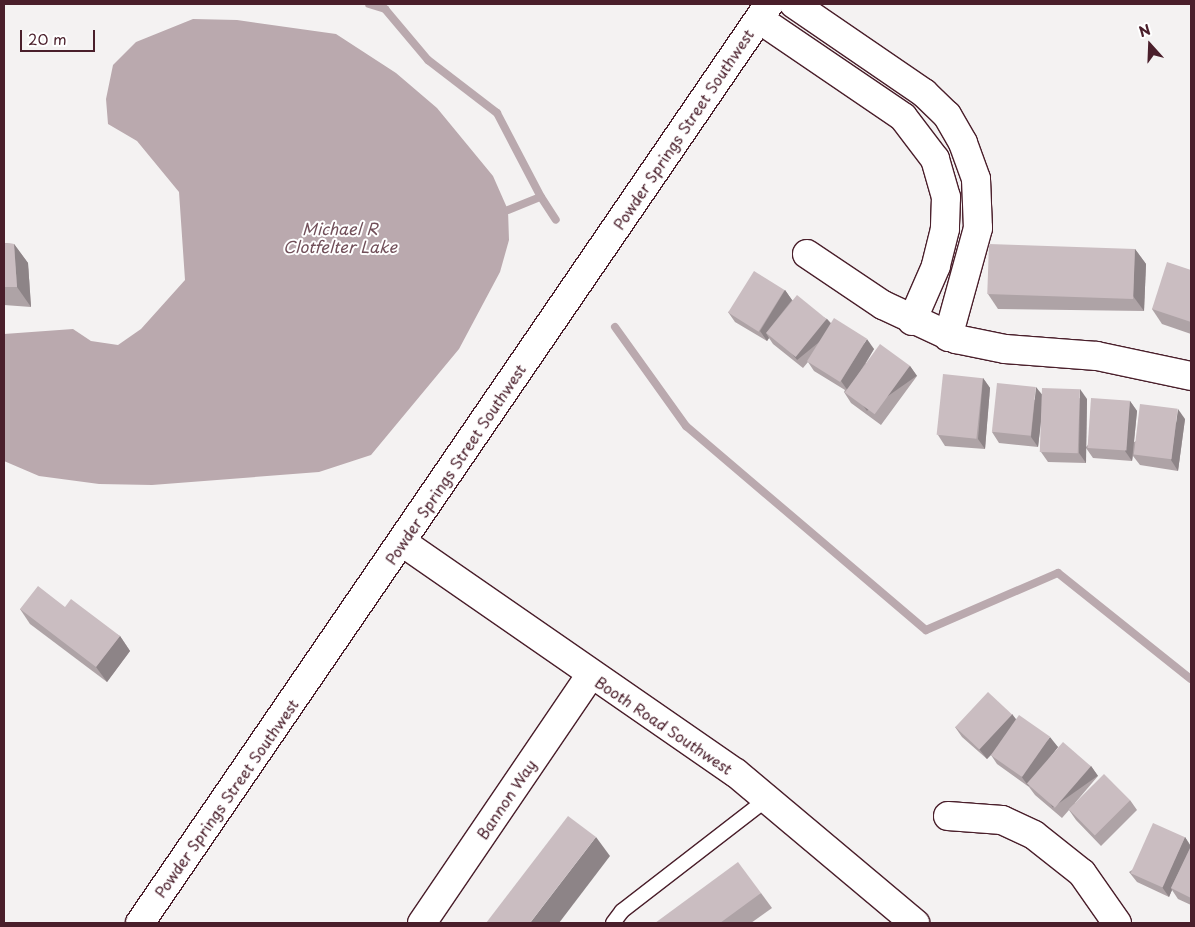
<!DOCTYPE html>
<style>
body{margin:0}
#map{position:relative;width:1195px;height:927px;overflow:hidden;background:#f4f2f2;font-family:"Playpen Sans",sans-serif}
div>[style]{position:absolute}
.water>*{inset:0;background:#baa9ae}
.stream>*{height:8px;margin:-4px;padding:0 4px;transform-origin:4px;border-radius:4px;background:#baa9ae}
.roads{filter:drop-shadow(1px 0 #4a1f2b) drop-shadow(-1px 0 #4a1f2b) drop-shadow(0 1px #4a1f2b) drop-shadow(0 -1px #4a1f2b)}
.service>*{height:14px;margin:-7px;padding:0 7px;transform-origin:7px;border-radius:7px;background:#fff}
.minor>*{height:28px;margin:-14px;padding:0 14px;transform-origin:14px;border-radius:14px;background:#fff}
.primary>*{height:28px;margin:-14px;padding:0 14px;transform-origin:14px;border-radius:14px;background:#fff}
.wall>*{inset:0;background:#aea3a6}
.shaded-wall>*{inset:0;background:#8d8487;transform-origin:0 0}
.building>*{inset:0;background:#cabdc1;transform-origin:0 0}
span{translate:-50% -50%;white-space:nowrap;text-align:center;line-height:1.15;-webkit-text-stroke:4px #fff;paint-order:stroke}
.street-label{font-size:15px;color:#4a1f2b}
.water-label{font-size:16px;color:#714f59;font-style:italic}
.frame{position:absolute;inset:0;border:5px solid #4a1f2b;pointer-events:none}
.north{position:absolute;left:1125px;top:20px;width:50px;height:50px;-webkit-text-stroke:4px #fff;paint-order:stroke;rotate:340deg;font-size:14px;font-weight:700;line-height:20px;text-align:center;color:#4a1f2b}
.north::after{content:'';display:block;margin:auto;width:18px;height:22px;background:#4a1f2b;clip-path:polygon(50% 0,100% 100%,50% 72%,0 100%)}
.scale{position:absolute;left:20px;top:30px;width:75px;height:22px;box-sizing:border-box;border:2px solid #4a1f2b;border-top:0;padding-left:6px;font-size:15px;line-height:18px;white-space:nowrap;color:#4a1f2b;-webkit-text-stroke:4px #fff;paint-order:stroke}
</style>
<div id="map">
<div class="water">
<div style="clip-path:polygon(193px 19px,237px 20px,336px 34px,396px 73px,437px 108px,493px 176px,508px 210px,509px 240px,500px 272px,459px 349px,371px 455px,319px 472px,152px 485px,99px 484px,39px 476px,4px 461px,4px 334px,73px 329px,91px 341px,118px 345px,141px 329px,185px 280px,179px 192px,137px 141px,108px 124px,106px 99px,113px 65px,136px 42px)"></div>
</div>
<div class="stream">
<div style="left:369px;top:4px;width:17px;rotate:17deg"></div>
<div style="left:385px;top:9px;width:67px;rotate:49.9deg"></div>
<div style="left:428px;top:60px;width:87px;rotate:37.5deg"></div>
<div style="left:497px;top:113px;width:95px;rotate:62.4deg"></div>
<div style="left:508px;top:210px;width:35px;rotate:-22deg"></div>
<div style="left:541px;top:197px;width:27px;rotate:57deg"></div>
<div style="left:615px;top:327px;width:122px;rotate:54.4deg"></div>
<div style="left:686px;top:426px;width:315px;rotate:40.4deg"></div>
<div style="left:926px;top:630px;width:144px;rotate:-23.4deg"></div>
<div style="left:1058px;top:573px;width:170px;rotate:38.6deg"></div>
</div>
<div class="roads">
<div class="service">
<div style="left:613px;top:923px;width:15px;rotate:-53deg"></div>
<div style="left:622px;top:911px;width:183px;rotate:-37.7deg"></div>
</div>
<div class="minor">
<div style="left:794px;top:4px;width:158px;rotate:34.4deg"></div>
<div style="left:924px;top:93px;width:32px;rotate:44deg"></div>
<div style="left:947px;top:115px;width:32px;rotate:60deg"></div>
<div style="left:963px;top:143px;width:38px;rotate:70deg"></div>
<div style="left:976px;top:179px;width:49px;rotate:87.7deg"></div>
<div style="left:978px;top:228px;width:113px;rotate:105.4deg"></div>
<div style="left:759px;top:19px;width:174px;rotate:34.2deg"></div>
<div style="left:903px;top:117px;width:53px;rotate:52.7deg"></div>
<div style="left:935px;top:159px;width:40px;rotate:74deg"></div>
<div style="left:946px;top:197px;width:32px;rotate:92deg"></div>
<div style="left:945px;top:229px;width:38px;rotate:104deg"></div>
<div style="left:936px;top:266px;width:60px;rotate:113.6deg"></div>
<div style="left:807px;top:254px;width:92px;rotate:33.9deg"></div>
<div style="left:883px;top:305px;width:81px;rotate:25deg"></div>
<div style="left:956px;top:339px;width:50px;rotate:11.5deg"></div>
<div style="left:1005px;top:349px;width:92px;rotate:4.4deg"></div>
<div style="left:1097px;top:356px;width:96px;rotate:12deg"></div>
<div style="left:402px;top:542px;width:406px;rotate:34.7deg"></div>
<div style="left:736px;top:773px;width:234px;rotate:40deg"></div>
<div style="left:948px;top:816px;width:54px;rotate:4.2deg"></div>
<div style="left:1002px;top:820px;width:35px;rotate:25deg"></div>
<div style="left:1034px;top:835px;width:61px;rotate:38.4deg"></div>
<div style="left:1082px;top:873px;width:61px;rotate:55deg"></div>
<div style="left:422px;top:923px;width:299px;rotate:-55.8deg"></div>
</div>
<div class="primary">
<div style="left:140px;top:923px;width:1114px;rotate:-55.61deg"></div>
</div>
</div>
<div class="wall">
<div style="clip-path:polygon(4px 243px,14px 244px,28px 263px,31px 307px,4px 305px)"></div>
<div style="clip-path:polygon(1135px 249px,1146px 264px,1144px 311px,998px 309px,988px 294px)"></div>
<div style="clip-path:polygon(1191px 270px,1191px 334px,1162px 324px,1152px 309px)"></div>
<div style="clip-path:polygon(785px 290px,792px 300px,827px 319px,831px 323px,874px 349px,866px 363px,910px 366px,917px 376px,881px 425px,851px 403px,844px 392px,845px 390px,814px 371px,808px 362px,803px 368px,773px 344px,769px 338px,767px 341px,735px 322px,728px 312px)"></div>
<div style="clip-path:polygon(983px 378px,990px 388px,985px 449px,945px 446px,938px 435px)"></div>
<div style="clip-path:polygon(1042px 394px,1087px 399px,1086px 447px,1130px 401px,1137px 411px,1134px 442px,1185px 419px,1178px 471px,1140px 465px,1133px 456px,1132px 461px,1093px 458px,1086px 448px,1086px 463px,1048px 462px,1041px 452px,1041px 420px,1038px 447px,999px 443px,992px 432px)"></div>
<div style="clip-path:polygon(65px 607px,120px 636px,130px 651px,107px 682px,30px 624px,20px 609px)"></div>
<div style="clip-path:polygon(1012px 714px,1016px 719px,1058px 747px,1048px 760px,1091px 766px,1098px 776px,1075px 803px,1130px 800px,1137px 810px,1101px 846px,1076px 820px,1069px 810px,1062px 818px,1035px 795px,1029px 787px,997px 764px,991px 755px,987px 759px,962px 737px,955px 727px)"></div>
<div style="clip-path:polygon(1185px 837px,1191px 846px,1191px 905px,1178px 899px,1172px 890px,1169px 897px,1137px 882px,1129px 872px)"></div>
<div style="clip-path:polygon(761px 893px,772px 908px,751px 923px,655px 923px)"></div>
</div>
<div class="shaded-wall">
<div style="clip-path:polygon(14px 244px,28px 263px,31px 307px,17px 287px)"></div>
<div style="clip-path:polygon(1135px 249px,1146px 264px,1144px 311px,1133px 296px)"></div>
<div style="clip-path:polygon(785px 290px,792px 300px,766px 333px,769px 338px,767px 341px,760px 331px)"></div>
<div style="left:827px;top:319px;width:13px;height:49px;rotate:51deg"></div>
<div style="clip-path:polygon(867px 339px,874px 349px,848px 391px,841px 381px)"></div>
<div style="left:910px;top:366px;width:12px;height:61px;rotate:55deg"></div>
<div style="clip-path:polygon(983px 378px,990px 388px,985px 449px,978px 439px)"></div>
<div style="clip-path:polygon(1036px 387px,1044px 397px,1038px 447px,1031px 437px)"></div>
<div style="clip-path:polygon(1080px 389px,1087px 399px,1086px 463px,1079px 453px)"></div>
<div style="clip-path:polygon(1130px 401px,1137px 411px,1132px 461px,1125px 451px)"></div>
<div style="clip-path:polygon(1178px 409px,1185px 419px,1178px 471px,1171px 460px)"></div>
<div style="clip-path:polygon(120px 636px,130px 651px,107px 682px,96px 667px)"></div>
<div style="clip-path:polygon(1012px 714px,1019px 724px,987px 759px,979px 749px)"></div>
<div style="clip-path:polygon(1050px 737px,1058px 747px,1029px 786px,1027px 784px,1029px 787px,1021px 776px)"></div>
<div style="left:1091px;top:766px;width:12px;height:55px;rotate:55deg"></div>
<div style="clip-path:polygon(596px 837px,610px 856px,559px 923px,530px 923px)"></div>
<div style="clip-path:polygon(1185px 837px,1191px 847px,1171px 888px,1172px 890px,1169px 897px,1162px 887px)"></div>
</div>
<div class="building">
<div style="clip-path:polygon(4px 243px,14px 244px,17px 287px,4px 287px)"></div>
<div style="left:989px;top:244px;width:146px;height:50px;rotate:2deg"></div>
<div style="clip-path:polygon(1167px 262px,1191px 270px,1191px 322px,1152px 309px)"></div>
<div style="left:754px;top:271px;width:36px;height:49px;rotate:32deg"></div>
<div style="left:797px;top:295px;width:38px;height:49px;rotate:39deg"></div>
<div style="left:834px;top:318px;width:39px;height:51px;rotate:32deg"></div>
<div style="left:880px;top:344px;width:37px;height:60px;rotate:36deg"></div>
<div style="left:943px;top:374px;width:40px;height:61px;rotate:6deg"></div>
<div style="left:997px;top:383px;width:39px;height:49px;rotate:6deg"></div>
<div style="left:1042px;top:388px;width:38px;height:64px;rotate:2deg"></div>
<div style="left:1091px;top:398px;width:39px;height:50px;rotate:4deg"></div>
<div style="left:1140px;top:404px;width:38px;height:51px;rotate:7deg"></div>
<div style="clip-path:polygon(38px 586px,65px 607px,71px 599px,120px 636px,96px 667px,20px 609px)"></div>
<div style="left:988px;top:692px;width:33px;height:48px;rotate:43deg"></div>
<div style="left:1019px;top:715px;width:38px;height:49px;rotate:35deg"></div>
<div style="left:1063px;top:742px;width:37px;height:55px;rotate:41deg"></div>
<div style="left:1104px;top:774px;width:37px;height:50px;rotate:45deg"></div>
<div style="clip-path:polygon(568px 816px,596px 837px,530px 923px,486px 923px)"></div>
<div style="left:1153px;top:823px;width:35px;height:55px;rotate:24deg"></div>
<div style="clip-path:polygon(1191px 846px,1191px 898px,1171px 888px)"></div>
<div style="clip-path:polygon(738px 862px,761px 893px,720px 923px,655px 923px)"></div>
</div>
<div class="street-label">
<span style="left:683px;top:129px;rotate:-56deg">Powder Springs Street Southwest</span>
<span style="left:455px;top:464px;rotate:-56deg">Powder Springs Street Southwest</span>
<span style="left:664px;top:725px;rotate:34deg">Booth Road Southwest</span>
<span style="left:226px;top:798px;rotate:-55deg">Powder Springs Street Southwest</span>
<span style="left:506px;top:799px;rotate:-56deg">Bannon Way</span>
</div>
<div class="water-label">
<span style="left:340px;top:237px">Michael R<br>Clotfelter Lake</span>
</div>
<div class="frame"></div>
<div class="north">N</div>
<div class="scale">20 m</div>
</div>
